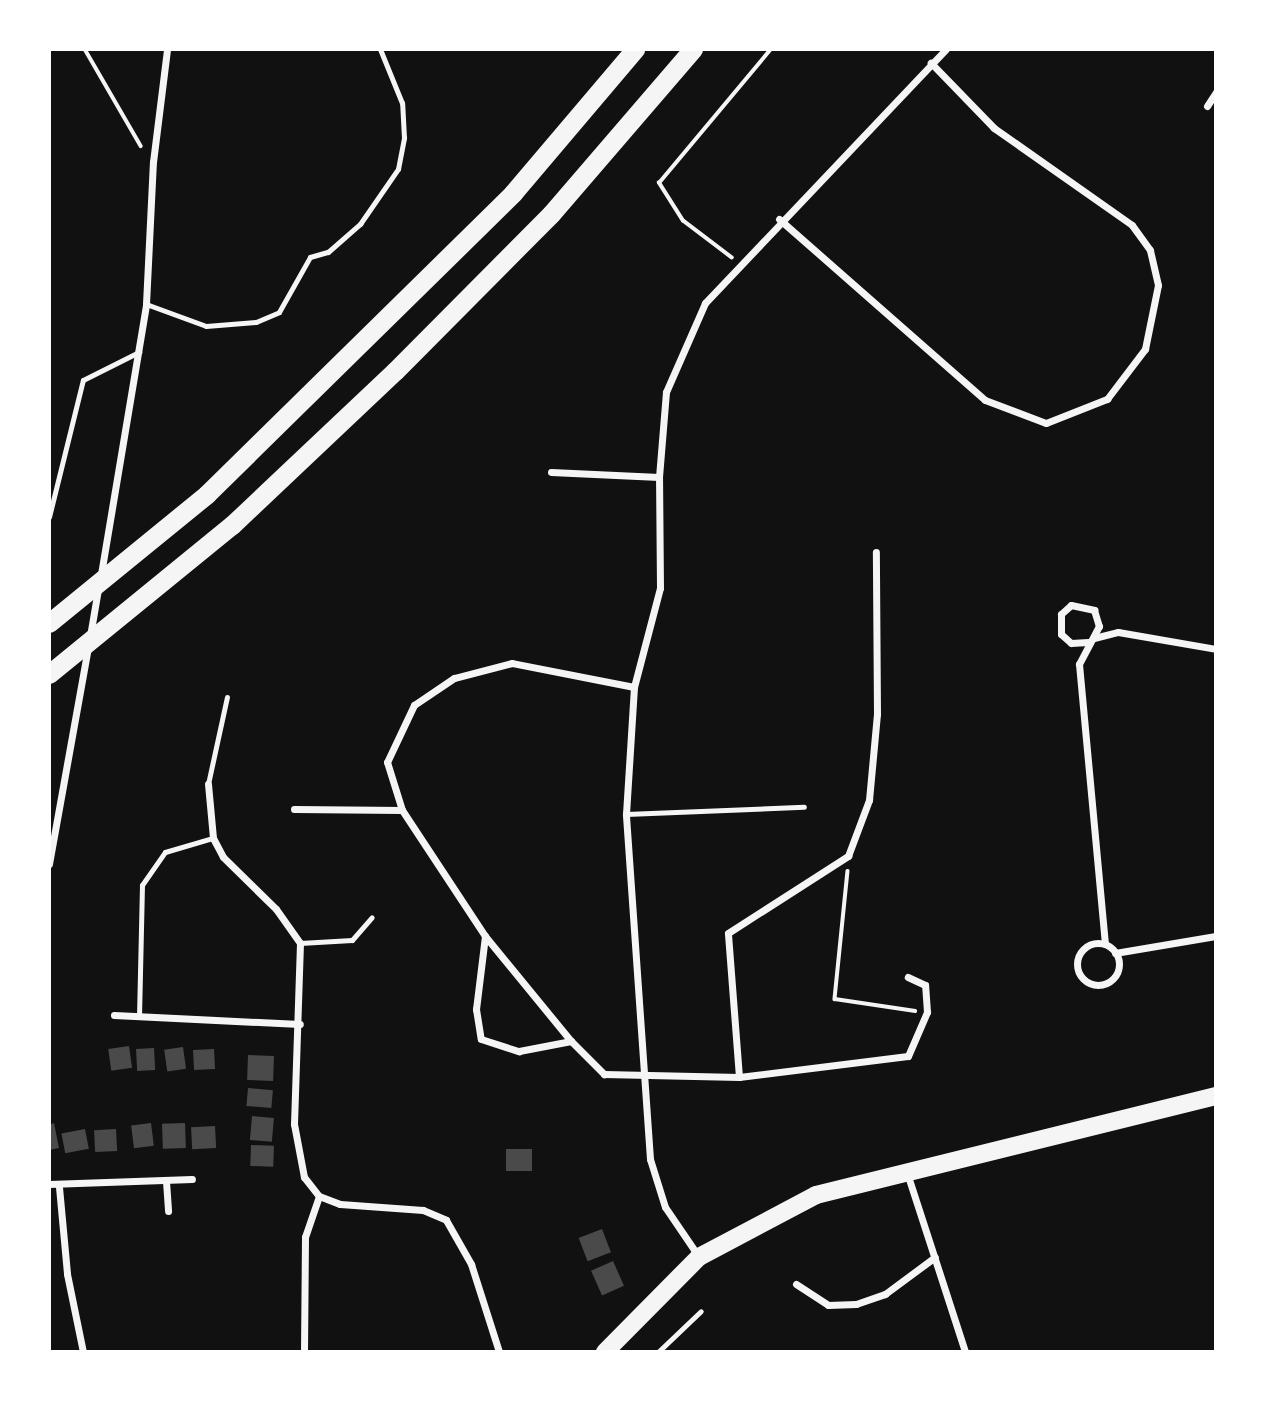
<!DOCTYPE html>
<style>
body{margin:0}
#map{position:relative;width:1265px;height:1401px;overflow:hidden;background:#111;font-family:"Exo 2",sans-serif}
div>[style]{position:absolute}
.building>*{inset:0;background:#4a4a4a;transform-origin:0 0}
.path>*{height:3.5px;margin:-1.75px;padding:0 1.75px;transform-origin:1.75px;border-radius:1.75px;background:#f5f5f5}
.service>*{height:5px;margin:-2.5px;padding:0 2.5px;transform-origin:2.5px;border-radius:2.5px;background:#f5f5f5}
.minor>*{height:7px;margin:-3.5px;padding:0 3.5px;transform-origin:3.5px;border-radius:3.5px;background:#f5f5f5}
.minor>.ring{margin:-3.5px;padding:0;box-sizing:content-box;background:none;border:7px solid #f5f5f5;border-radius:50%}
.trunk>*{height:18px;margin:-9px;padding:0 9px;transform-origin:9px;border-radius:9px;background:#f5f5f5}
.motorway>*{height:19px;margin:-9.5px;padding:0 9.5px;transform-origin:9.5px;border-radius:9.5px;background:#f5f5f5}
span{translate:-50% -50%;white-space:nowrap;text-align:center;line-height:1.15;-webkit-text-stroke:5px #fff;paint-order:stroke}
.frame{position:absolute;inset:0;border:51px solid #fff;pointer-events:none}
</style>
<div id="map">
<div class="building">
<div style="left:129px;top:1046px;width:22px;height:21px;rotate:82deg"></div>
<div style="left:183px;top:1047px;width:22px;height:19px;rotate:82deg"></div>
<div style="left:154px;top:1048px;width:22px;height:18px;rotate:87deg"></div>
<div style="left:214px;top:1049px;width:20px;height:21px;rotate:87deg"></div>
<div style="left:248px;top:1055px;width:26px;height:25px;rotate:2deg"></div>
<div style="left:248px;top:1088px;width:25px;height:18px;rotate:5deg"></div>
<div style="left:252px;top:1116px;width:22px;height:24px;rotate:5deg"></div>
<div style="clip-path:polygon(54px 1123px,59px 1148px,49px 1150px,49px 1125px)"></div>
<div style="left:151px;top:1123px;width:23px;height:20px;rotate:83deg"></div>
<div style="left:185px;top:1123px;width:25px;height:23px;rotate:88deg"></div>
<div style="left:215px;top:1126px;width:22px;height:24px;rotate:87deg"></div>
<div style="left:85px;top:1129px;width:20px;height:24px;rotate:79deg"></div>
<div style="left:116px;top:1129px;width:22px;height:22px;rotate:87deg"></div>
<div style="left:251px;top:1145px;width:23px;height:21px;rotate:2deg"></div>
<div style="left:506px;top:1149px;width:26px;height:22px"></div>
<div style="left:602px;top:1229px;width:25px;height:25px;rotate:69deg"></div>
<div style="left:613px;top:1261px;width:27px;height:24px;rotate:66deg"></div>
</div>
<div class="path">
<div style="left:85px;top:49px;width:112px;rotate:60deg"></div>
<div style="left:732px;top:258px;width:61px;rotate:-142.9deg"></div>
<div style="left:683px;top:221px;width:45px;rotate:-122.3deg"></div>
<div style="left:659px;top:183px;width:175px;rotate:-50.1deg"></div>
<div style="left:848px;top:871px;width:129px;rotate:95.8deg"></div>
<div style="left:835px;top:999px;width:81px;rotate:8.5deg"></div>
</div>
<div class="service">
<div style="left:146px;top:304px;width:64px;rotate:20.1deg"></div>
<div style="left:206px;top:326px;width:50px;rotate:-4.6deg"></div>
<div style="left:256px;top:322px;width:25px;rotate:-23deg"></div>
<div style="left:279px;top:312px;width:63px;rotate:-60.6deg"></div>
<div style="left:310px;top:257px;width:19px;rotate:-16deg"></div>
<div style="left:328px;top:252px;width:43px;rotate:-41.2deg"></div>
<div style="left:360px;top:224px;width:67px;rotate:-55.4deg"></div>
<div style="left:398px;top:169px;width:32px;rotate:-79deg"></div>
<div style="left:404px;top:138px;width:35px;rotate:-93deg"></div>
<div style="left:402px;top:103px;width:58px;rotate:-112.2deg"></div>
<div style="left:49px;top:517px;width:141px;rotate:-76.1deg"></div>
<div style="left:83px;top:380px;width:63px;rotate:-26.6deg"></div>
<div style="left:208px;top:784px;width:89px;rotate:-77.7deg"></div>
<div style="left:626px;top:814px;width:178px;rotate:-2.3deg"></div>
<div style="left:300px;top:943px;width:52px;rotate:-3.3deg"></div>
<div style="left:352px;top:940px;width:30px;rotate:-49deg"></div>
<div style="left:139px;top:1017px;width:132px;rotate:-88.7deg"></div>
<div style="left:142px;top:885px;width:40px;rotate:-55.1deg"></div>
<div style="left:165px;top:852px;width:50px;rotate:-16.3deg"></div>
<div style="left:658px;top:1352px;width:59px;rotate:-43.6deg"></div>
</div>
<div class="minor">
<div style="left:1207px;top:106px;width:17px;rotate:-57deg"></div>
<div style="left:779px;top:219px;width:274px;rotate:41.3deg"></div>
<div style="left:985px;top:400px;width:65px;rotate:20.7deg"></div>
<div style="left:1046px;top:423px;width:66px;rotate:-21.5deg"></div>
<div style="left:1107px;top:399px;width:63px;rotate:-52.8deg"></div>
<div style="left:1145px;top:349px;width:65px;rotate:-78.5deg"></div>
<div style="left:1158px;top:285px;width:36px;rotate:-103deg"></div>
<div style="left:1150px;top:250px;width:31px;rotate:-126deg"></div>
<div style="left:1132px;top:225px;width:169px;rotate:-144.9deg"></div>
<div style="left:994px;top:128px;width:91px;rotate:-134.1deg"></div>
<div style="left:551px;top:472px;width:108px;rotate:2.7deg"></div>
<div style="left:101px;top:574px;width:274px;rotate:-80.5deg"></div>
<div style="left:146px;top:304px;width:142px;rotate:-87.2deg"></div>
<div style="left:153px;top:162px;width:114px;rotate:-82.9deg"></div>
<div style="left:90px;top:636px;width:48px;rotate:-80.3deg"></div>
<div style="left:1094px;top:638px;width:25px;rotate:-14deg"></div>
<div style="left:1118px;top:632px;width:99px;rotate:9.8deg"></div>
<div style="left:1088px;top:642px;width:17px;rotate:177deg"></div>
<div style="left:1071px;top:643px;width:13px;rotate:-138deg"></div>
<div style="left:1061px;top:634px;width:20px;rotate:-90deg"></div>
<div style="left:1061px;top:614px;width:13px;rotate:-42deg"></div>
<div style="left:1071px;top:605px;width:24px;rotate:12deg"></div>
<div style="left:1094px;top:610px;width:17px;rotate:73deg"></div>
<div style="left:1099px;top:626px;width:43px;rotate:117.8deg"></div>
<div style="left:1079px;top:664px;width:281px;rotate:84.7deg"></div>
<div style="left:634px;top:687px;width:124px;rotate:-168.9deg"></div>
<div style="left:512px;top:663px;width:60px;rotate:165.5deg"></div>
<div style="left:454px;top:678px;width:48px;rotate:146deg"></div>
<div style="left:414px;top:705px;width:63px;rotate:115.3deg"></div>
<div style="left:387px;top:762px;width:50px;rotate:72.6deg"></div>
<div style="left:402px;top:810px;width:151px;rotate:56.6deg"></div>
<div style="left:485px;top:936px;width:136px;rotate:50.7deg"></div>
<div style="left:571px;top:1041px;width:47px;rotate:45deg"></div>
<div style="left:604px;top:1074px;width:135px;rotate:1.3deg"></div>
<div style="left:739px;top:1077px;width:170px;rotate:-7.1deg"></div>
<div style="left:908px;top:1056px;width:48px;rotate:-66.6deg"></div>
<div style="left:927px;top:1012px;width:27px;rotate:-94deg"></div>
<div style="left:925px;top:985px;width:19px;rotate:-155deg"></div>
<div style="left:208px;top:784px;width:54px;rotate:84.7deg"></div>
<div style="left:213px;top:838px;width:21px;rotate:62deg"></div>
<div style="left:223px;top:857px;width:74px;rotate:44.5deg"></div>
<div style="left:276px;top:909px;width:42px;rotate:54.8deg"></div>
<div style="left:300px;top:943px;width:181px;rotate:91.9deg"></div>
<div style="left:294px;top:1124px;width:54px;rotate:79.3deg"></div>
<div style="left:304px;top:1177px;width:24px;rotate:52deg"></div>
<div style="left:319px;top:1196px;width:22px;rotate:21deg"></div>
<div style="left:340px;top:1204px;width:83px;rotate:4.1deg"></div>
<div style="left:423px;top:1210px;width:25px;rotate:23deg"></div>
<div style="left:446px;top:1220px;width:51px;rotate:60.4deg"></div>
<div style="left:471px;top:1264px;width:92px;rotate:72.3deg"></div>
<div style="left:294px;top:809px;width:108px;rotate:0.5deg"></div>
<div style="left:49px;top:864px;width:219px;rotate:-79.8deg"></div>
<div style="left:485px;top:936px;width:74px;rotate:97deg"></div>
<div style="left:476px;top:1009px;width:30px;rotate:81deg"></div>
<div style="left:481px;top:1039px;width:40px;rotate:18deg"></div>
<div style="left:519px;top:1051px;width:53px;rotate:-10.9deg"></div>
<div class="ring" style="left:1077px;top:943px;width:35px;height:35px"></div>
<div style="left:1115px;top:953px;width:102px;rotate:-9.6deg"></div>
<div style="left:114px;top:1015px;width:186px;rotate:2.8deg"></div>
<div style="left:739px;top:1077px;width:144px;rotate:-94.4deg"></div>
<div style="left:728px;top:933px;width:143px;rotate:-32.7deg"></div>
<div style="left:848px;top:856px;width:60px;rotate:-69.4deg"></div>
<div style="left:869px;top:800px;width:86px;rotate:-84.7deg"></div>
<div style="left:877px;top:714px;width:162px;rotate:-90.4deg"></div>
<div style="left:907px;top:1173px;width:188px;rotate:72deg"></div>
<div style="left:166px;top:1181px;width:30px;rotate:86deg"></div>
<div style="left:49px;top:1184px;width:143px;rotate:-2deg"></div>
<div style="left:59px;top:1187px;width:87px;rotate:84.7deg"></div>
<div style="left:67px;top:1274px;width:80px;rotate:78.4deg"></div>
<div style="left:699px;top:1257px;width:60px;rotate:-124.2deg"></div>
<div style="left:665px;top:1207px;width:50px;rotate:-107.4deg"></div>
<div style="left:650px;top:1159px;width:346px;rotate:-94deg"></div>
<div style="left:626px;top:814px;width:127px;rotate:-86.4deg"></div>
<div style="left:634px;top:687px;width:102px;rotate:-75.3deg"></div>
<div style="left:660px;top:588px;width:111px;rotate:-90.5deg"></div>
<div style="left:659px;top:477px;width:85px;rotate:-85.3deg"></div>
<div style="left:666px;top:392px;width:97px;rotate:-66.3deg"></div>
<div style="left:705px;top:303px;width:350px;rotate:-46.5deg"></div>
<div style="left:796px;top:1284px;width:38px;rotate:33deg"></div>
<div style="left:828px;top:1305px;width:28px;rotate:-2deg"></div>
<div style="left:856px;top:1304px;width:31px;rotate:-19deg"></div>
<div style="left:885px;top:1294px;width:62px;rotate:-36.5deg"></div>
<div style="left:304px;top:1352px;width:115px;rotate:-89.5deg"></div>
<div style="left:305px;top:1237px;width:43px;rotate:-71.1deg"></div>
</div>
<div class="trunk">
<div style="left:605px;top:1352px;width:134px;rotate:-45.3deg"></div>
<div style="left:699px;top:1257px;width:132px;rotate:-27.9deg"></div>
<div style="left:816px;top:1195px;width:412px;rotate:-13.9deg"></div>
</div>
<div class="motorway">
<div style="left:49px;top:623px;width:204px;rotate:-39.2deg"></div>
<div style="left:207px;top:494px;width:429px;rotate:-44.5deg"></div>
<div style="left:513px;top:193px;width:189px;rotate:-49.7deg"></div>
<div style="left:49px;top:674px;width:236px;rotate:-39.2deg"></div>
<div style="left:232px;top:525px;width:224px;rotate:-43.4deg"></div>
<div style="left:395px;top:371px;width:221px;rotate:-45.2deg"></div>
<div style="left:551px;top:214px;width:218px;rotate:-49.3deg"></div>
</div>
<div class="frame"></div>
</div>
